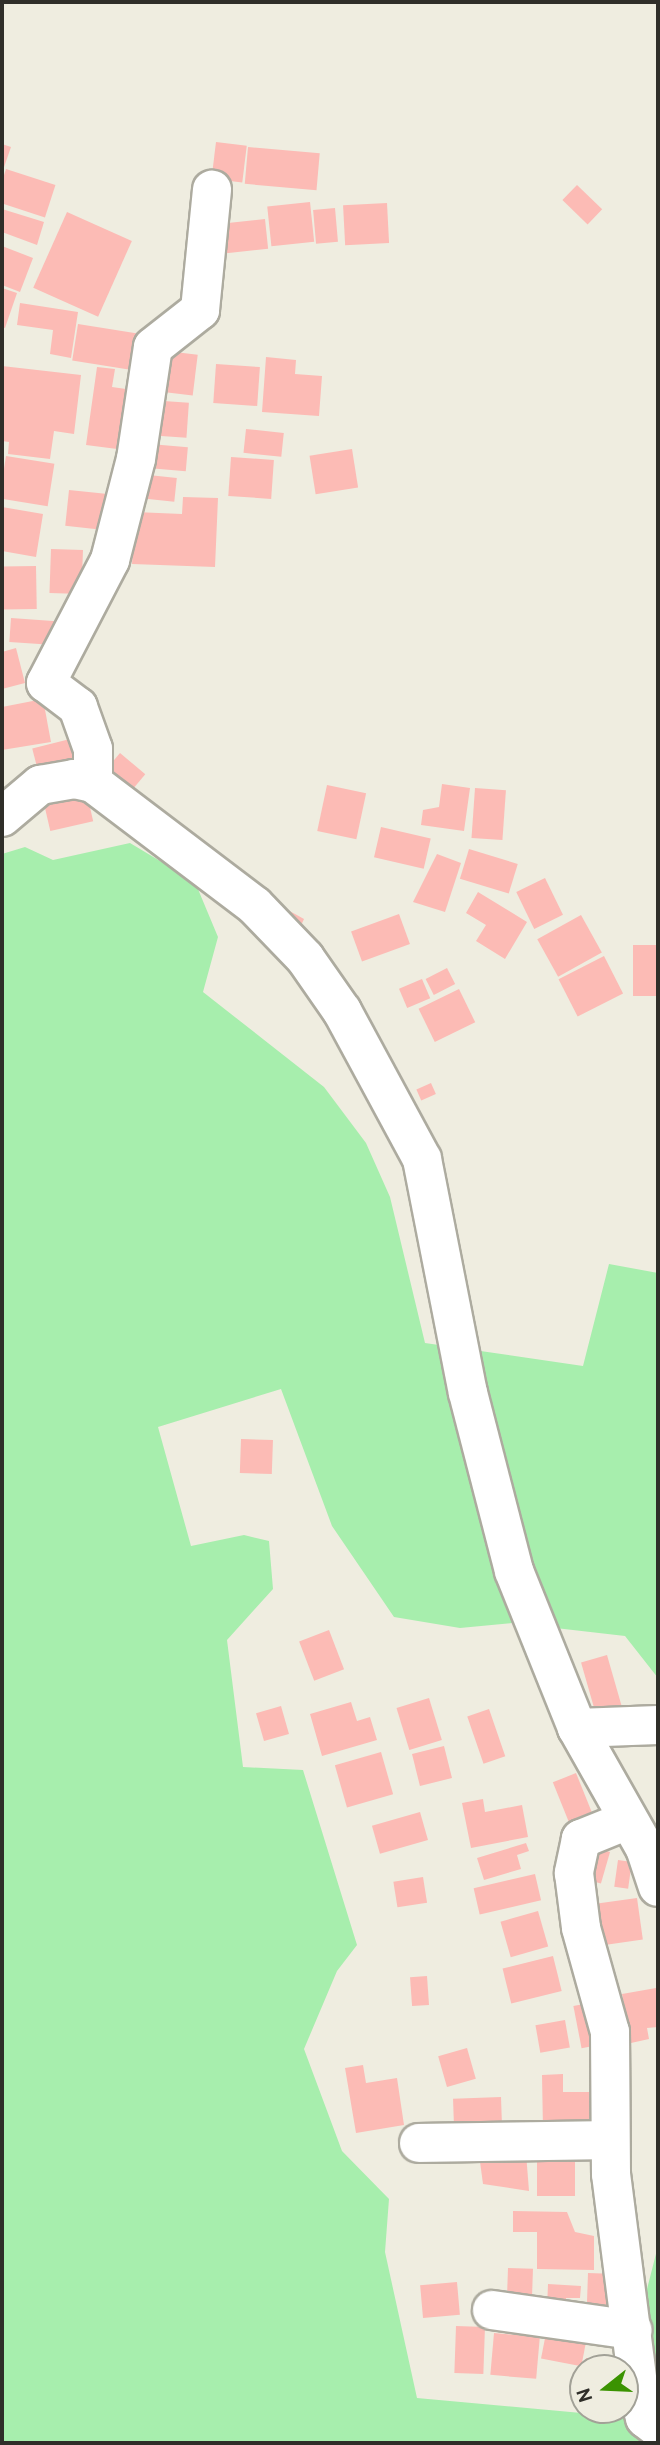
<!DOCTYPE html>
<style>
body{margin:0}
#map{position:relative;width:660px;height:2445px;overflow:hidden;background:#efede0;font-family:Overpass,sans-serif}
div>[style]{position:absolute}
.green>*{inset:0;background:#a7eead}
.building>*{inset:0;background:#fcbbb5;transform-origin:0 0}
.roads{filter:drop-shadow(2px 0 #adab9f) drop-shadow(-2px 0 #adab9f) drop-shadow(0 2px #adab9f) drop-shadow(0 -2px #adab9f)}
.minor>*{height:38px;margin:-19px;padding:0 19px;transform-origin:19px;border-radius:19px;background:#fff}
span{translate:-50% -50%;white-space:nowrap;text-align:center;line-height:1.15;-webkit-text-stroke:6px #efede0;paint-order:stroke}
.frame{position:absolute;inset:0;border:4px solid #2f2e29;pointer-events:none}
.north{position:absolute;left:569px;top:2354px;width:70px;height:70px;box-sizing:border-box;background:#efede0;border:2px solid #a2a197;border-radius:50%;rotate:252deg;font-size:19px;font-weight:700;line-height:28px;text-align:center;color:#2f2e29}
.north::after{content:'';display:block;margin:auto;width:24px;height:32px;background:#3b9301;clip-path:polygon(50% 0,100% 100%,50% 72%,0 100%)}
</style>
<div id="map">
<div class="green">
<div style="clip-path:polygon(130px 843px,195px 882px,218px 937px,203px 992px,324px 1087px,366px 1143px,390px 1197px,425px 1343px,583px 1366px,609px 1264px,658px 1273px,658px 1678px,625px 1636px,512px 1623px,460px 1628px,394px 1617px,332px 1526px,281px 1389px,158px 1427px,191px 1546px,244px 1535px,269px 1541px,273px 1589px,227px 1640px,243px 1767px,303px 1770px,357px 1945px,337px 1971px,304px 2049px,342px 2151px,389px 2199px,385px 2252px,417px 2398px,614px 2416px,625px 2410px,625px 2375px,658px 2246px,658px 2184px,658px 2443px,2px 2443px,2px 854px,25px 847px,53px 860px)"></div>
</div>
<div class="building">
<div style="left:216px;top:142px;width:31px;height:37px;rotate:7deg"></div>
<div style="clip-path:polygon(2px 144px,11px 147px,2px 173px)"></div>
<div style="left:248px;top:147px;width:72px;height:37px;rotate:5deg"></div>
<div style="left:6px;top:169px;width:52px;height:34px;rotate:18deg"></div>
<div style="left:577px;top:185px;width:35px;height:21px;rotate:44deg"></div>
<div style="left:310px;top:202px;width:40px;height:43px;rotate:84deg"></div>
<div style="left:387px;top:203px;width:40px;height:44px;rotate:87deg"></div>
<div style="left:335px;top:208px;width:34px;height:22px;rotate:85deg"></div>
<div style="clip-path:polygon(2px 209px,44px 222px,37px 245px,2px 232px)"></div>
<div style="left:67px;top:212px;width:71px;height:83px;rotate:24deg"></div>
<div style="left:265px;top:219px;width:30px;height:42px;rotate:84deg"></div>
<div style="clip-path:polygon(2px 246px,33px 258px,20px 292px,2px 285px)"></div>
<div style="clip-path:polygon(2px 288px,17px 293px,5px 328px,2px 327px)"></div>
<div style="clip-path:polygon(20px 303px,78px 312px,71px 358px,50px 354px,53px 330px,17px 325px)"></div>
<div style="left:78px;top:324px;width:73px;height:37px;rotate:9deg"></div>
<div style="left:158px;top:350px;width:40px;height:41px;rotate:7deg"></div>
<div style="clip-path:polygon(266px 357px,296px 360px,295px 374px,322px 376px,319px 416px,262px 412px)"></div>
<div style="left:216px;top:364px;width:44px;height:39px;rotate:4deg"></div>
<div style="clip-path:polygon(2px 366px,81px 375px,74px 434px,54px 431px,50px 459px,8px 454px,9px 442px,2px 441px)"></div>
<div style="clip-path:polygon(97px 367px,115px 369px,112px 387px,133px 390px,125px 450px,86px 445px)"></div>
<div style="left:149px;top:400px;width:40px;height:35px;rotate:4deg"></div>
<div style="left:246px;top:429px;width:38px;height:24px;rotate:6deg"></div>
<div style="left:150px;top:444px;width:38px;height:24px;rotate:5deg"></div>
<div style="left:352px;top:449px;width:39px;height:43px;rotate:81deg"></div>
<div style="left:6px;top:456px;width:49px;height:43px;rotate:9deg"></div>
<div style="left:231px;top:457px;width:43px;height:39px;rotate:4deg"></div>
<div style="left:139px;top:474px;width:38px;height:24px;rotate:6deg"></div>
<div style="left:69px;top:490px;width:39px;height:36px;rotate:6deg"></div>
<div style="clip-path:polygon(183px 497px,218px 498px,215px 567px,132px 564px,135px 512px,182px 514px)"></div>
<div style="clip-path:polygon(2px 507px,43px 514px,36px 557px,2px 551px)"></div>
<div style="left:51px;top:549px;width:32px;height:44px;rotate:2deg"></div>
<div style="left:36px;top:566px;width:43px;height:34px;rotate:89deg"></div>
<div style="left:11px;top:618px;width:49px;height:24px;rotate:4deg"></div>
<div style="clip-path:polygon(16px 648px,25px 683px,2px 689px,2px 652px)"></div>
<div style="clip-path:polygon(43px 699px,51px 742px,2px 750px,2px 707px)"></div>
<div style="left:74px;top:738px;width:32px;height:43px;rotate:76deg"></div>
<div style="left:120px;top:753px;width:33px;height:33px;rotate:40deg"></div>
<div style="clip-path:polygon(442px 784px,470px 788px,464px 831px,421px 825px,423px 810px,439px 807px)"></div>
<div style="left:327px;top:785px;width:40px;height:47px;rotate:12deg"></div>
<div style="left:475px;top:788px;width:31px;height:50px;rotate:4deg"></div>
<div style="left:86px;top:790px;width:32px;height:44px;rotate:77deg"></div>
<div style="left:381px;top:827px;width:51px;height:31px;rotate:13deg"></div>
<div style="left:469px;top:849px;width:51px;height:31px;rotate:17deg"></div>
<div style="clip-path:polygon(437px 854px,461px 863px,445px 912px,413px 902px)"></div>
<div style="left:545px;top:878px;width:41px;height:32px;rotate:64deg"></div>
<div style="clip-path:polygon(478px 892px,527px 922px,505px 959px,476px 941px,486px 925px,466px 913px)"></div>
<div style="clip-path:polygon(277px 904px,304px 919px,298px 932px)"></div>
<div style="left:399px;top:914px;width:32px;height:51px;rotate:70deg"></div>
<div style="left:581px;top:915px;width:43px;height:50px;rotate:61deg"></div>
<div style="left:658px;top:945px;width:51px;height:25px;rotate:90deg"></div>
<div style="left:604px;top:956px;width:42px;height:51px;rotate:63deg"></div>
<div style="left:447px;top:968px;width:18px;height:24px;rotate:63deg"></div>
<div style="left:422px;top:979px;width:21px;height:25px;rotate:67deg"></div>
<div style="left:459px;top:989px;width:37px;height:45px;rotate:64deg"></div>
<div style="left:431px;top:1083px;width:12px;height:16px;rotate:66deg"></div>
<div style="left:241px;top:1439px;width:32px;height:34px;rotate:2deg"></div>
<div style="left:329px;top:1630px;width:42px;height:32px;rotate:69deg"></div>
<div style="left:607px;top:1655px;width:56px;height:27px;rotate:74deg"></div>
<div style="left:429px;top:1698px;width:44px;height:34px;rotate:73deg"></div>
<div style="clip-path:polygon(351px 1702px,357px 1721px,370px 1717px,377px 1740px,322px 1756px,310px 1714px)"></div>
<div style="left:281px;top:1706px;width:29px;height:26px;rotate:74deg"></div>
<div style="left:489px;top:1709px;width:50px;height:23px;rotate:71deg"></div>
<div style="left:444px;top:1746px;width:33px;height:33px;rotate:76deg"></div>
<div style="left:381px;top:1752px;width:44px;height:48px;rotate:74deg"></div>
<div style="left:576px;top:1773px;width:42px;height:25px;rotate:68deg"></div>
<div style="clip-path:polygon(483px 1799px,485px 1812px,522px 1805px,528px 1837px,471px 1848px,462px 1803px)"></div>
<div style="left:420px;top:1812px;width:29px;height:50px;rotate:74deg"></div>
<div style="clip-path:polygon(526px 1843px,529px 1851px,517px 1855px,521px 1869px,484px 1880px,477px 1858px)"></div>
<div style="left:586px;top:1845px;width:25px;height:33px;rotate:16deg"></div>
<div style="left:618px;top:1860px;width:14px;height:27px;rotate:8deg"></div>
<div style="left:535px;top:1874px;width:27px;height:63px;rotate:77deg"></div>
<div style="left:423px;top:1877px;width:26px;height:30px;rotate:81deg"></div>
<div style="left:637px;top:1898px;width:42px;height:49px;rotate:82deg"></div>
<div style="left:538px;top:1911px;width:37px;height:39px;rotate:74deg"></div>
<div style="left:553px;top:1956px;width:36px;height:52px;rotate:76deg"></div>
<div style="left:427px;top:1976px;width:29px;height:17px;rotate:86deg"></div>
<div style="clip-path:polygon(656px 1988px,658px 2027px,647px 2028px,649px 2039px,631px 2043px,622px 1994px)"></div>
<div style="left:594px;top:2002px;width:43px;height:21px;rotate:79deg"></div>
<div style="left:565px;top:2020px;width:28px;height:30px;rotate:80deg"></div>
<div style="left:467px;top:2048px;width:32px;height:30px;rotate:74deg"></div>
<div style="clip-path:polygon(363px 2065px,366px 2083px,397px 2078px,404px 2125px,356px 2133px,345px 2068px)"></div>
<div style="clip-path:polygon(563px 2074px,563px 2092px,590px 2092px,591px 2128px,543px 2130px,542px 2075px)"></div>
<div style="left:501px;top:2097px;width:33px;height:48px;rotate:88deg"></div>
<div style="clip-path:polygon(478px 2147px,526px 2153px,529px 2191px,483px 2184px)"></div>
<div style="left:537px;top:2150px;width:38px;height:46px"></div>
<div style="clip-path:polygon(513px 2211px,567px 2212px,575px 2232px,594px 2236px,594px 2270px,537px 2269px,537px 2232px,513px 2232px)"></div>
<div style="left:508px;top:2268px;width:25px;height:37px;rotate:2deg"></div>
<div style="left:588px;top:2273px;width:36px;height:42px;rotate:2deg"></div>
<div style="left:457px;top:2282px;width:33px;height:37px;rotate:85deg"></div>
<div style="clip-path:polygon(548px 2284px,581px 2286px,580px 2298px,566px 2298px,566px 2310px,547px 2309px)"></div>
<div style="left:456px;top:2326px;width:29px;height:47px;rotate:2deg"></div>
<div style="left:494px;top:2333px;width:46px;height:42px;rotate:5deg"></div>
<div style="left:546px;top:2333px;width:41px;height:26px;rotate:11deg"></div>
<div style="clip-path:polygon(586px 2358px,609px 2361px,609px 2368px,585px 2368px)"></div>
</div>
<div class="roads">
<div class="minor">
<div style="left:93px;top:783px;width:34px;rotate:-90deg"></div>
<div style="left:93px;top:749px;width:45px;rotate:-109.7deg"></div>
<div style="left:78px;top:707px;width:40px;rotate:-143deg"></div>
<div style="left:46px;top:683px;width:139px;rotate:-62.5deg"></div>
<div style="left:110px;top:560px;width:104px;rotate:-75.6deg"></div>
<div style="left:136px;top:459px;width:113px;rotate:-81.4deg"></div>
<div style="left:153px;top:347px;width:60px;rotate:-38.2deg"></div>
<div style="left:200px;top:310px;width:121px;rotate:-84.3deg"></div>
<div style="left:2px;top:817px;width:50px;rotate:-40.1deg"></div>
<div style="left:40px;top:785px;width:35px;rotate:-10deg"></div>
<div style="left:74px;top:779px;width:19px;rotate:12deg"></div>
<div style="left:93px;top:783px;width:203px;rotate:37.2deg"></div>
<div style="left:255px;top:906px;width:72px;rotate:46.1deg"></div>
<div style="left:305px;top:958px;width:65px;rotate:55.1deg"></div>
<div style="left:342px;top:1011px;width:168px;rotate:61.6deg"></div>
<div style="left:422px;top:1159px;width:238px;rotate:78.9deg"></div>
<div style="left:468px;top:1393px;width:184px;rotate:75.5deg"></div>
<div style="left:514px;top:1571px;width:169px;rotate:68.1deg"></div>
<div style="left:577px;top:1728px;width:138px;rotate:60.5deg"></div>
<div style="left:645px;top:1848px;width:41px;rotate:71.6deg"></div>
<div style="left:577px;top:1728px;width:81px;rotate:-2.1deg"></div>
<div style="left:628px;top:1820px;width:51px;rotate:158deg"></div>
<div style="left:581px;top:1839px;width:35px;rotate:102deg"></div>
<div style="left:574px;top:1873px;width:55px;rotate:82.7deg"></div>
<div style="left:581px;top:1928px;width:108px;rotate:74.4deg"></div>
<div style="left:610px;top:2032px;width:142px;rotate:89.6deg"></div>
<div style="left:611px;top:2174px;width:228px;rotate:82.7deg"></div>
<div style="left:640px;top:2400px;width:19px;rotate:74deg"></div>
<div style="left:645px;top:2418px;width:16px;rotate:38deg"></div>
<div style="left:419px;top:2143px;width:191px;rotate:-0.9deg"></div>
<div style="left:492px;top:2310px;width:142px;rotate:8.1deg"></div>
</div>
</div>
<div class="frame"></div>
<div class="north">N</div>
</div>
